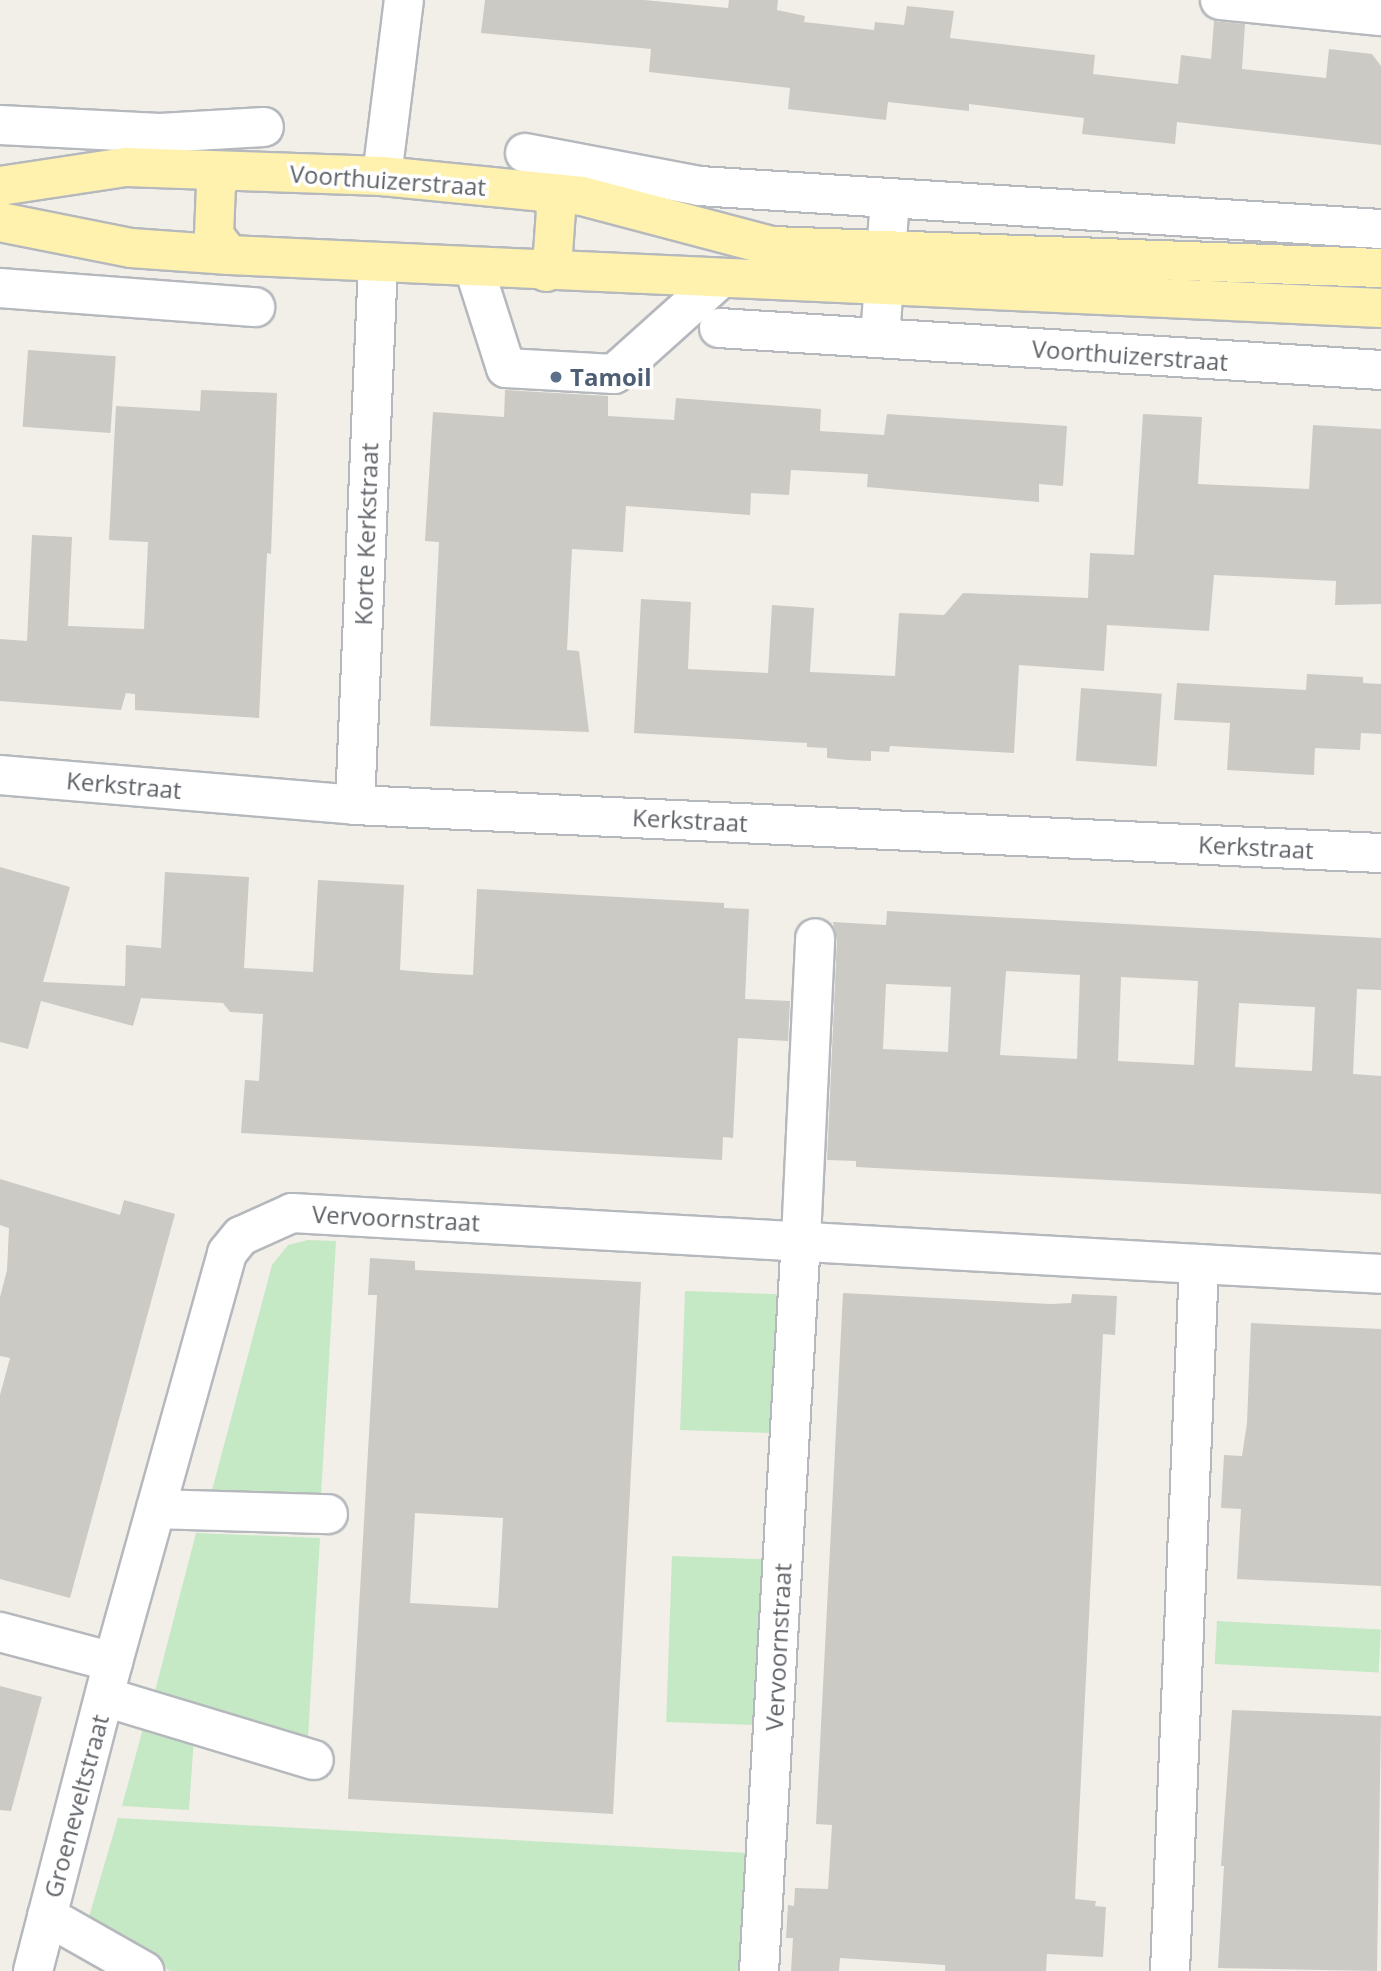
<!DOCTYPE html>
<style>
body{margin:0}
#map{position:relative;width:1381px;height:1971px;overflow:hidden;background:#f1efe8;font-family:"Open Sans",sans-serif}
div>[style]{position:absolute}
.green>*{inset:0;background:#c5e8c5;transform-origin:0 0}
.building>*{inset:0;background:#cccac5;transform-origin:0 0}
.roads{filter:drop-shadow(2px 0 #b5b8bc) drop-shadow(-2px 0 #b5b8bc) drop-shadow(0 2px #b5b8bc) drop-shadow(0 -2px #b5b8bc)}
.minor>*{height:38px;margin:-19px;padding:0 19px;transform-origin:19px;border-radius:19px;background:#fff}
.major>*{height:38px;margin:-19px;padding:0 19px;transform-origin:19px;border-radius:19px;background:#fff2af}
.dots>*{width:19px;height:19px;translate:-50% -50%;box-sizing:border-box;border:4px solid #fff;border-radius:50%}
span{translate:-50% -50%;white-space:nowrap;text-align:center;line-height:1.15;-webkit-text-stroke:7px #fff;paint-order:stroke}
.street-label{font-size:24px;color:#5f6368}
.service-label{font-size:24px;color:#4e5e75;font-weight:700}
.left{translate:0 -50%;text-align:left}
</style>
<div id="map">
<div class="green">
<div style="clip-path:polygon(308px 1240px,336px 1241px,321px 1496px,211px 1494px,272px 1265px,288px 1245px)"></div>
<div style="left:685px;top:1291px;width:98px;height:139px;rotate:2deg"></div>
<div style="clip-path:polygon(196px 1533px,320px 1538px,308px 1737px,154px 1695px)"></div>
<div style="left:672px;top:1556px;width:100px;height:166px;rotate:2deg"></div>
<div style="left:1217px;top:1621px;width:164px;height:43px;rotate:3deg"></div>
<div style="clip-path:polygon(145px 1721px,194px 1736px,189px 1810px,122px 1806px)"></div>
<div style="clip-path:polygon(118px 1818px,748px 1853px,742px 1971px,170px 1971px,92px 1926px,89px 1917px)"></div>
</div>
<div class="building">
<div style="clip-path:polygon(485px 0,644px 0,728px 8px,729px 0,778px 0,777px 10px,805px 16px,804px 22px,874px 30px,875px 22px,904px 25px,907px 6px,954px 11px,950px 38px,1095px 55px,1093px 74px,1178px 84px,1181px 55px,1211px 59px,1214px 21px,1245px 24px,1242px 69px,1326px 78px,1329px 49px,1372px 54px,1381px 66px,1381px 145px,1177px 122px,1175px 144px,1082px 134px,1084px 118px,969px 104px,969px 111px,888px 102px,886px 120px,788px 109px,790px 88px,649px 72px,651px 49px,481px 33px)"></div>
<div style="left:28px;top:350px;width:88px;height:77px;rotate:4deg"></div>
<div style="clip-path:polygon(201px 390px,277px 393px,271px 554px,267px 553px,259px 718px,135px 710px,135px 694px,126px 693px,121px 710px,0 701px,0 639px,27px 641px,32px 535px,72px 537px,68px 626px,144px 629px,148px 542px,109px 540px,116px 406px,200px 411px)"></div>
<div style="clip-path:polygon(505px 390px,608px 396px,608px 416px,674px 420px,676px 398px,821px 409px,820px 431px,884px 435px,887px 414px,1067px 426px,1063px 486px,1039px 484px,1039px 502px,867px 487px,868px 474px,791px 470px,789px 495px,751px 493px,750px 515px,626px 506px,623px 552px,572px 549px,567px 650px,579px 651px,589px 732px,430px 726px,439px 542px,425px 541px,433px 412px,504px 417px)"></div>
<div style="clip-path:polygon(1143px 414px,1202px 417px,1198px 484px,1309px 489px,1313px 425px,1381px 429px,1381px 604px,1335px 605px,1336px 581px,1214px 575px,1209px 631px,1107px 625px,1104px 671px,1019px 665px,1014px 753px,890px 746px,889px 752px,871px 751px,871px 761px,848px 760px,827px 758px,827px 748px,807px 747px,807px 743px,634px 733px,641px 599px,691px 602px,688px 669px,768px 673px,772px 605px,814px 608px,810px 672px,895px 676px,899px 613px,944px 615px,963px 593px,1088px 598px,1090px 553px,1134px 555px)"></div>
<div style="clip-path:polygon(1307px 674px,1363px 677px,1363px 683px,1381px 684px,1381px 734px,1361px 733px,1360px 750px,1315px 748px,1314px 775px,1227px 770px,1230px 723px,1174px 720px,1177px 683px,1306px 690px)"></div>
<div style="left:1081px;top:688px;width:81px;height:73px;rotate:4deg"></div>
<div style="clip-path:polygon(0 867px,70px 887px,43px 982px,125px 986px,126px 945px,161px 948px,165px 872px,249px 877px,244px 968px,313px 972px,318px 880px,404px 885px,400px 970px,434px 973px,473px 975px,477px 889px,724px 903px,724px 908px,749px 909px,745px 999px,790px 1001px,788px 1041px,738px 1038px,733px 1138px,723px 1137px,722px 1160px,241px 1133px,245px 1080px,259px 1081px,263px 1014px,230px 1012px,223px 1003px,141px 998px,133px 1026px,41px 1001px,28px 1049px,0 1042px)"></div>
<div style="clip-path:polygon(evenodd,887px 911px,1381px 938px,1381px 990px,1357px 989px,1353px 1074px,1381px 1076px,1381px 1194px,856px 1167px,856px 1161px,827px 1160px,837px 939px,833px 922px,886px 925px,887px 911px,1006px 971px,1080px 975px,1077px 1059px,1000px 1055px,1006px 971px,887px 911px,1121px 977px,1198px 981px,1194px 1065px,1118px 1061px,1121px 977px,887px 911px,886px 984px,951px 987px,948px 1052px,883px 1049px,886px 984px,887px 911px,1239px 1003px,1315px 1007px,1312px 1071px,1235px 1067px,1239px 1003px)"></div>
<div style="clip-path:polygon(0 1179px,120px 1215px,124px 1200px,175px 1214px,70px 1598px,0 1579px,0 1395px,10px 1358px,0 1356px,0 1297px,7px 1270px,9px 1228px,0 1225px)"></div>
<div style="clip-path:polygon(evenodd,370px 1258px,415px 1261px,415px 1270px,641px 1282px,613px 1814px,348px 1799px,377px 1295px,368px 1295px,370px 1258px,415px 1513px,503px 1518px,498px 1608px,410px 1603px,415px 1513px)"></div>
<div style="clip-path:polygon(843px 1293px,1051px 1304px,1071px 1303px,1072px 1294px,1117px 1296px,1115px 1335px,1103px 1334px,1075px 1899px,1096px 1901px,1095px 1906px,1106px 1907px,1103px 1957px,1047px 1954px,1046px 1971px,945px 1971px,945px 1965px,840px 1958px,839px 1971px,791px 1971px,793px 1938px,786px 1938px,788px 1905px,794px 1906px,795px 1888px,828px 1889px,832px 1825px,816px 1824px)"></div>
<div style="clip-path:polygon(1251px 1323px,1381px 1329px,1381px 1586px,1237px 1579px,1241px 1509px,1221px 1508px,1224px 1455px,1242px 1456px,1247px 1423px)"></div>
<div style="clip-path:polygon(0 1686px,42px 1697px,11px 1811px,0 1810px)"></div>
<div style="clip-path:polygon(1232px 1710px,1381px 1716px,1377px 1971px,1218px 1968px,1224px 1866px,1221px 1866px)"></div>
</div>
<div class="roads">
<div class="minor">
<div style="left:1220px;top:0;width:162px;rotate:5.7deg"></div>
<div style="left:0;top:125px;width:160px;rotate:2.9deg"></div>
<div style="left:160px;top:133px;width:104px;rotate:-3.3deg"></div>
<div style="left:525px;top:153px;width:177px;rotate:10.7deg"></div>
<div style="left:699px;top:186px;width:683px;rotate:3.61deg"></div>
<div style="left:382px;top:176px;width:177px;rotate:-82.9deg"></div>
<div style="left:474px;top:268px;width:105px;rotate:72.3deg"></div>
<div style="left:506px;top:368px;width:108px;rotate:3.2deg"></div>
<div style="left:614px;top:374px;width:142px;rotate:-41.9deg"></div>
<div style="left:0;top:288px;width:256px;rotate:4.3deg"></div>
<div style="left:719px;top:328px;width:663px;rotate:3.63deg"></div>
<div style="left:880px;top:338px;width:138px;rotate:-85.9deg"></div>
<div style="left:0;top:775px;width:356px;rotate:4.8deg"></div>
<div style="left:355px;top:805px;width:1027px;rotate:2.68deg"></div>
<div style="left:355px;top:805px;width:541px;rotate:-87.57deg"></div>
<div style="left:1199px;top:1264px;width:182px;rotate:3.1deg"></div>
<div style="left:156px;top:1509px;width:172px;rotate:1.7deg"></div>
<div style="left:0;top:1632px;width:117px;rotate:14.9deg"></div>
<div style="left:113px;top:1662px;width:425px;rotate:-74.4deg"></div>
<div style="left:227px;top:1253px;width:22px;rotate:-51deg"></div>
<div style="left:241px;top:1236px;width:56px;rotate:-24.3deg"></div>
<div style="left:292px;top:1213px;width:908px;rotate:3.22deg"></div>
<div style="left:1199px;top:1264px;width:708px;rotate:92.35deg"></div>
<div style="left:105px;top:1697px;width:218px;rotate:16.8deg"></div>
<div style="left:47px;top:1916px;width:112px;rotate:29.6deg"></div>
<div style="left:33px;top:1971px;width:319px;rotate:-75.5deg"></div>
<div style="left:759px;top:1971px;width:733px;rotate:-86.72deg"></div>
<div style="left:801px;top:1239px;width:301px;rotate:-87.3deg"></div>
</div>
<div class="major">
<div style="left:225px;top:172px;width:16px;rotate:125deg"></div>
<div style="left:216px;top:185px;width:50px;rotate:92.3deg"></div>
<div style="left:214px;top:235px;width:25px;rotate:53deg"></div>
<div style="left:0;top:186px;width:127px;rotate:-8.6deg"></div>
<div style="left:126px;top:167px;width:256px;rotate:2deg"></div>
<div style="left:382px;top:176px;width:201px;rotate:5.7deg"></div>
<div style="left:582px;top:196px;width:196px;rotate:14.8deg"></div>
<div style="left:771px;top:246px;width:610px;rotate:2.07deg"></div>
<div style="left:0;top:222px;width:134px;rotate:11.2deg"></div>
<div style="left:131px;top:248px;width:98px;rotate:4.1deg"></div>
<div style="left:229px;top:255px;width:1153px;rotate:2.63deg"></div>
<div style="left:546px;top:272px;width:20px;rotate:-70deg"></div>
<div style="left:553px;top:253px;width:43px;rotate:-86deg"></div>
<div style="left:556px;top:210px;width:18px;rotate:-106deg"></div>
</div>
</div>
<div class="dots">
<div style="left:556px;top:377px;background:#5c6f8a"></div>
</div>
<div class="street-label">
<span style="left:388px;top:180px;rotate:4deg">Voorthuizerstraat</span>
<span style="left:1130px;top:355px;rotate:4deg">Voorthuizerstraat</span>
<span style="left:366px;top:534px;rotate:-88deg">Korte Kerkstraat</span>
<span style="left:124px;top:785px;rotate:5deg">Kerkstraat</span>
<span style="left:690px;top:820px;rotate:3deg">Kerkstraat</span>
<span style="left:1256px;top:847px;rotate:3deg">Kerkstraat</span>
<span style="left:396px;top:1218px;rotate:3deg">Vervoornstraat</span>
<span style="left:778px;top:1647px;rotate:-87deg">Vervoornstraat</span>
<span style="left:76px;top:1806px;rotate:-75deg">Groeneveltstraat</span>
</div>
<div class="service-label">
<span class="left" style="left:570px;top:377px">Tamoil</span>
</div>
</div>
